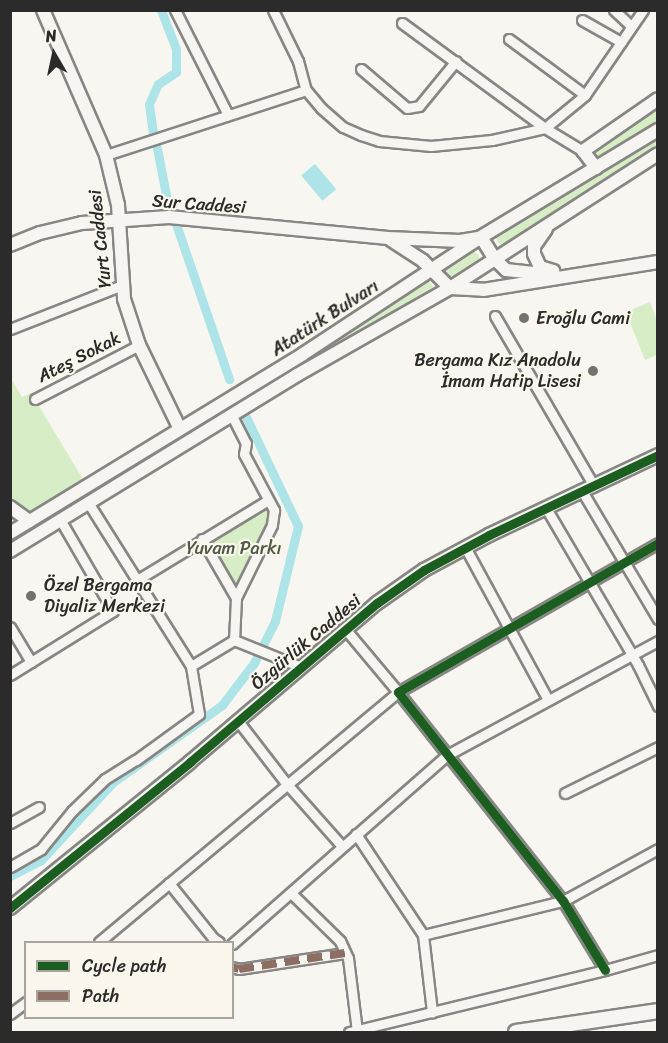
<!DOCTYPE html>
<meta charset="utf-8">
<style>
body{margin:0}
#map{position:relative;width:668px;height:1043px;overflow:hidden;background:#f8f6f0;font-family:Sriracha,sans-serif}
div>[style]{position:absolute}
.green>*{inset:0;background:#d6edc5}
.water>*{inset:0;background:#ace4e8;transform-origin:0 0}
.canal>*{height:9px;margin:-4.5px;padding:0 4.5px;transform-origin:4.5px;border-radius:4.5px;background:#ace4e8}
.roads{filter:drop-shadow(2px 0 #878684) drop-shadow(-2px 0 #878684) drop-shadow(0 2px #878684) drop-shadow(0 -2px #878684)}
.minor>*{height:9px;margin:-4.5px;padding:0 4.5px;transform-origin:4.5px;border-radius:4.5px;background:#f6f5f1}
.major>*{height:12px;margin:-6px;padding:0 6px;transform-origin:6px;border-radius:6px;background:#f6f5f1}
.highway>*{height:14px;margin:-7px;padding:0 7px;transform-origin:7px;border-radius:7px;background:#f6f5f1}
.quiet>*{height:8px;margin-top:-4px;transform-origin:0;background:repeating-linear-gradient(90deg,#8d6e63 0 15px,transparent 0 23px)}
.cycleway>*{height:9px;margin:-4.5px;padding:0 4.5px;transform-origin:4.5px;border-radius:4.5px;background:#1b5e20}
.dots>*{width:16px;height:16px;translate:-50% -50%;box-sizing:border-box;border:3px solid #fbf7ec;border-radius:50%}
span{translate:-50% -50%;white-space:nowrap;text-align:center;line-height:1.15;-webkit-text-stroke:4.5px #fbf7ec;paint-order:stroke}
.street-label{font-size:18px;color:#2b2b2b}
.poi-label{font-size:18px;color:#2b2b2b}
.left{translate:0 -50%;text-align:left}
.right{translate:-100% -50%;text-align:right}
.park-label{font-size:18px;color:#4f5a48}
.frame{position:absolute;inset:0;border:12px solid #2b2b2b;pointer-events:none}
.legend{position:absolute;left:24px;top:941px;width:210px;height:78px;box-sizing:border-box;background:#fbf7ec;border:2px solid #a8a59f;margin:0;padding:8px 10px;list-style:none;font-size:18px;color:#2b2b2b}
.legend li{display:flex;align-items:center;gap:12px;height:30px}
.legend b{width:30px;border:2px solid #a8a59f}
.north{position:absolute;left:24px;top:24px;width:60px;height:60px;-webkit-text-stroke:4px #fbf7ec;paint-order:stroke;rotate:351deg;font-size:16px;font-weight:700;line-height:24px;text-align:center;color:#2b2b2b}
.north::after{content:'';display:block;margin:auto;width:21px;height:27px;background:#2b2b2b;clip-path:polygon(50% 0,100% 100%,50% 72%,0 100%)}
</style>
<div id="map">
<div class="green">
<div style="clip-path:polygon(657px 99px,657px 130px,596px 168px,583px 151px)"></div>
<div style="clip-path:polygon(657px 138px,657px 145px,501px 246px,495px 237px)"></div>
<div style="clip-path:polygon(472px 250px,479px 255px,479px 259px,450px 277px,446px 275px,443px 271px,445px 265px)"></div>
<div style="clip-path:polygon(427px 278px,433px 287px,302px 365px,298px 361px)"></div>
<div style="clip-path:polygon(650px 302px,657px 321px,657px 355px,645px 360px,626px 312px)"></div>
<div style="clip-path:polygon(10px 377px,22px 397px,31px 393px,87px 486px,29px 521px,11px 507px)"></div>
<div style="clip-path:polygon(268px 500px,274px 510px,236px 598px,202px 539px)"></div>
</div>
<div class="water">
<div style="left:315px;top:164px;width:33px;height:18px;rotate:50deg"></div>
</div>
<div class="canal">
<div style="left:153px;top:133px;width:29px;rotate:-98deg"></div>
<div style="left:149px;top:104px;width:22px;rotate:-66deg"></div>
<div style="left:158px;top:84px;width:22px;rotate:-34deg"></div>
<div style="left:176px;top:72px;width:23px;rotate:-90deg"></div>
<div style="left:176px;top:49px;width:42px;rotate:-111deg"></div>
<div style="left:157px;top:148px;width:53px;rotate:79.1deg"></div>
<div style="left:176px;top:224px;width:164px;rotate:71.1deg"></div>
<div style="left:10px;top:876px;width:35px;rotate:-27deg"></div>
<div style="left:41px;top:860px;width:106px;rotate:-47.3deg"></div>
<div style="left:113px;top:782px;width:133px;rotate:-35.2deg"></div>
<div style="left:222px;top:705px;width:53px;rotate:-52.7deg"></div>
<div style="left:254px;top:663px;width:47px;rotate:-63.4deg"></div>
<div style="left:275px;top:621px;width:98px;rotate:-76.4deg"></div>
<div style="left:298px;top:526px;width:121px;rotate:-115.5deg"></div>
</div>
<div class="roads">
<div class="minor">
<div style="left:175px;top:10px;width:118px;rotate:63.2deg"></div>
<div style="left:273px;top:10px;width:57px;rotate:63.9deg"></div>
<div style="left:298px;top:61px;width:30px;rotate:75deg"></div>
<div style="left:306px;top:90px;width:23px;rotate:50deg"></div>
<div style="left:321px;top:108px;width:29px;rotate:41deg"></div>
<div style="left:343px;top:127px;width:20px;rotate:24deg"></div>
<div style="left:361px;top:135px;width:19px;rotate:18deg"></div>
<div style="left:379px;top:141px;width:52px;rotate:5.5deg"></div>
<div style="left:431px;top:146px;width:61px;rotate:-5.6deg"></div>
<div style="left:492px;top:140px;width:54px;rotate:-12.8deg"></div>
<div style="left:545px;top:128px;width:52px;rotate:-39.5deg"></div>
<div style="left:585px;top:95px;width:103px;rotate:-55.7deg"></div>
<div style="left:614px;top:10px;width:23px;rotate:43deg"></div>
<div style="left:582px;top:20px;width:45px;rotate:29.4deg"></div>
<div style="left:402px;top:23px;width:177px;rotate:36.3deg"></div>
<div style="left:545px;top:128px;width:44px;rotate:31.2deg"></div>
<div style="left:509px;top:39px;width:94px;rotate:36.4deg"></div>
<div style="left:361px;top:69px;width:60px;rotate:40.3deg"></div>
<div style="left:407px;top:108px;width:12px;rotate:-9deg"></div>
<div style="left:419px;top:106px;width:58px;rotate:-50.6deg"></div>
<div style="left:106px;top:155px;width:210px;rotate:-18deg"></div>
<div style="left:495px;top:316px;width:197px;rotate:59.8deg"></div>
<div style="left:10px;top:329px;width:120px;rotate:-21.4deg"></div>
<div style="left:35px;top:399px;width:117px;rotate:-27.4deg"></div>
<div style="left:232px;top:416px;width:30px;rotate:63deg"></div>
<div style="left:246px;top:443px;width:11px;rotate:100deg"></div>
<div style="left:244px;top:454px;width:64px;rotate:61.8deg"></div>
<div style="left:274px;top:510px;width:15px;rotate:98deg"></div>
<div style="left:272px;top:525px;width:81px;rotate:116.3deg"></div>
<div style="left:236px;top:598px;width:42px;rotate:92.7deg"></div>
<div style="left:234px;top:640px;width:72px;rotate:21.9deg"></div>
<div style="left:582px;top:491px;width:149px;rotate:59.3deg"></div>
<div style="left:89px;top:504px;width:191px;rotate:57.8deg"></div>
<div style="left:191px;top:666px;width:50px;rotate:-31.2deg"></div>
<div style="left:546px;top:508px;width:182px;rotate:59.6deg"></div>
<div style="left:638px;top:665px;width:46px;rotate:64deg"></div>
<div style="left:202px;top:539px;width:68px;rotate:60deg"></div>
<div style="left:465px;top:547px;width:174px;rotate:61.5deg"></div>
<div style="left:137px;top:580px;width:153px;rotate:-31.4deg"></div>
<div style="left:10px;top:627px;width:41px;rotate:59deg"></div>
<div style="left:10px;top:675px;width:121px;rotate:-31.9deg"></div>
<div style="left:113px;top:611px;width:104px;rotate:-120deg"></div>
<div style="left:238px;top:721px;width:78px;rotate:52.3deg"></div>
<div style="left:286px;top:783px;width:84px;rotate:48.4deg"></div>
<div style="left:565px;top:793px;width:104px;rotate:-26.3deg"></div>
<div style="left:10px;top:823px;width:33px;rotate:-29deg"></div>
<div style="left:356px;top:834px;width:121px;rotate:56.4deg"></div>
<div style="left:423px;top:935px;width:144px;rotate:-13.7deg"></div>
<div style="left:563px;top:901px;width:108px;rotate:-28.7deg"></div>
<div style="left:10px;top:867px;width:36px;rotate:-30deg"></div>
<div style="left:41px;top:849px;width:49px;rotate:-50.8deg"></div>
<div style="left:72px;top:811px;width:46px;rotate:-44.1deg"></div>
<div style="left:105px;top:779px;width:36px;rotate:-32deg"></div>
<div style="left:136px;top:760px;width:78px;rotate:-36.1deg"></div>
<div style="left:199px;top:714px;width:49px;rotate:-99.5deg"></div>
<div style="left:169px;top:883px;width:70px;rotate:51.3deg"></div>
<div style="left:213px;top:938px;width:7px;rotate:34deg"></div>
<div style="left:291px;top:893px;width:69px;rotate:44.4deg"></div>
<div style="left:340px;top:941px;width:19px;rotate:65deg"></div>
<div style="left:348px;top:958px;width:74px;rotate:83deg"></div>
<div style="left:423px;top:935px;width:78px;rotate:83.3deg"></div>
<div style="left:99px;top:942px;width:390px;rotate:-39.9deg"></div>
<div style="left:398px;top:692px;width:81px;rotate:-130deg"></div>
<div style="left:232px;top:944px;width:286px;rotate:-41.3deg"></div>
<div style="left:447px;top:755px;width:240px;rotate:-28.4deg"></div>
<div style="left:232px;top:967px;width:7px;rotate:16deg"></div>
<div style="left:239px;top:969px;width:107px;rotate:-8.6deg"></div>
<div style="left:605px;top:970px;width:81px;rotate:-121.3deg"></div>
<div style="left:563px;top:901px;width:266px;rotate:-128.3deg"></div>
<div style="left:398px;top:692px;width:300px;rotate:-29.8deg"></div>
<div style="left:10px;top:1014px;width:20px;rotate:-37deg"></div>
<div style="left:349px;top:1032px;width:263px;rotate:-13.6deg"></div>
<div style="left:605px;top:970px;width:55px;rotate:-15.8deg"></div>
</div>
<div class="major">
<div style="left:43px;top:10px;width:158px;rotate:66.5deg"></div>
<div style="left:106px;top:155px;width:51px;rotate:76.5deg"></div>
<div style="left:118px;top:205px;width:94px;rotate:86.3deg"></div>
<div style="left:124px;top:299px;width:48px;rotate:71.9deg"></div>
<div style="left:139px;top:345px;width:93px;rotate:64deg"></div>
<div style="left:596px;top:168px;width:21px;rotate:-127deg"></div>
<div style="left:583px;top:151px;width:91px;rotate:-34.7deg"></div>
<div style="left:546px;top:229px;width:21px;rotate:125deg"></div>
<div style="left:534px;top:246px;width:8px;rotate:90deg"></div>
<div style="left:534px;top:254px;width:14px;rotate:65deg"></div>
<div style="left:540px;top:267px;width:14px;rotate:17deg"></div>
<div style="left:481px;top:237px;width:25px;rotate:58deg"></div>
<div style="left:494px;top:258px;width:17px;rotate:45deg"></div>
<div style="left:506px;top:270px;width:37px;rotate:6deg"></div>
<div style="left:391px;top:240px;width:38px;rotate:33deg"></div>
<div style="left:423px;top:261px;width:38px;rotate:45deg"></div>
<div style="left:10px;top:245px;width:32px;rotate:-22deg"></div>
<div style="left:40px;top:233px;width:43px;rotate:-13.4deg"></div>
<div style="left:82px;top:223px;width:87px;rotate:-3.9deg"></div>
<div style="left:169px;top:217px;width:220px;rotate:5.5deg"></div>
<div style="left:388px;top:238px;width:72px;rotate:2.4deg"></div>
<div style="left:460px;top:241px;width:17px;rotate:-10deg"></div>
<div style="left:450px;top:288px;width:33px;rotate:3deg"></div>
<div style="left:483px;top:290px;width:177px;rotate:-9.1deg"></div>
<div style="left:10px;top:507px;width:24px;rotate:36deg"></div>
<div style="left:10px;top:533px;width:343px;rotate:-31.4deg"></div>
<div style="left:303px;top:354px;width:213px;rotate:-33.3deg"></div>
<div style="left:481px;top:237px;width:207px;rotate:-31.2deg"></div>
<div style="left:10px;top:551px;width:337px;rotate:-31.5deg"></div>
<div style="left:297px;top:375px;width:176px;rotate:-29.6deg"></div>
<div style="left:450px;top:288px;width:247px;rotate:-32.8deg"></div>
<div style="left:10px;top:908px;width:232px;rotate:-39deg"></div>
<div style="left:190px;top:762px;width:245px;rotate:-40.4deg"></div>
<div style="left:377px;top:603px;width:57px;rotate:-35.1deg"></div>
<div style="left:424px;top:570px;width:74px;rotate:-28.3deg"></div>
<div style="left:489px;top:535px;width:187px;rotate:-25.3deg"></div>
</div>
<div class="highway">
<div style="left:516px;top:1032px;width:144px;rotate:-8.4deg"></div>
</div>
</div>
<div class="quiet">
<div style="left:232px;top:967px;width:7px;rotate:16deg"></div>
<div style="left:239px;top:969px;width:107px;rotate:-8.6deg"></div>
</div>
<div class="cycleway">
<div style="left:10px;top:908px;width:232px;rotate:-39deg"></div>
<div style="left:190px;top:762px;width:245px;rotate:-40.4deg"></div>
<div style="left:377px;top:603px;width:57px;rotate:-35.1deg"></div>
<div style="left:424px;top:570px;width:74px;rotate:-28.3deg"></div>
<div style="left:489px;top:535px;width:187px;rotate:-25.3deg"></div>
<div style="left:605px;top:970px;width:81px;rotate:-121.3deg"></div>
<div style="left:563px;top:901px;width:266px;rotate:-128.3deg"></div>
<div style="left:398px;top:692px;width:300px;rotate:-29.8deg"></div>
</div>
<div class="dots">
<div style="left:524px;top:318px;background:#737270"></div>
<div style="left:593px;top:371px;background:#737270"></div>
<div style="left:31px;top:596px;background:#737270"></div>
</div>
<div class="street-label">
<span style="left:199px;top:204px;rotate:4deg">Sur Caddesi</span>
<span style="left:100px;top:239px;rotate:-96deg">Yurt Caddesi</span>
<span style="left:325px;top:318px;rotate:-33deg">Atatürk Bulvarı</span>
<span style="left:79px;top:357px;rotate:-27deg">Ateş Sokak</span>
<span style="left:306px;top:642px;rotate:-40deg">Özgürlük Caddesi</span>
</div>
<div class="poi-label">
<span class="left" style="left:536px;top:318px">Eroğlu Cami</span>
<span class="right" style="left:581px;top:371px">Bergama Kız Anadolu<br>İmam Hatip Lisesi</span>
<span class="left" style="left:44px;top:596px">Özel Bergama<br>Diyaliz Merkezi</span>
</div>
<div class="park-label">
<span style="left:234px;top:548px">Yuvam Parkı</span>
</div>
<div class="frame"></div>
<ul class="legend">
<li><b style="height:8px;background:#1b5e20"></b>Cycle path</li>
<li><b style="height:8px;background:#8d6e63"></b>Path</li>
</ul>
<div class="north">N</div>
</div>
